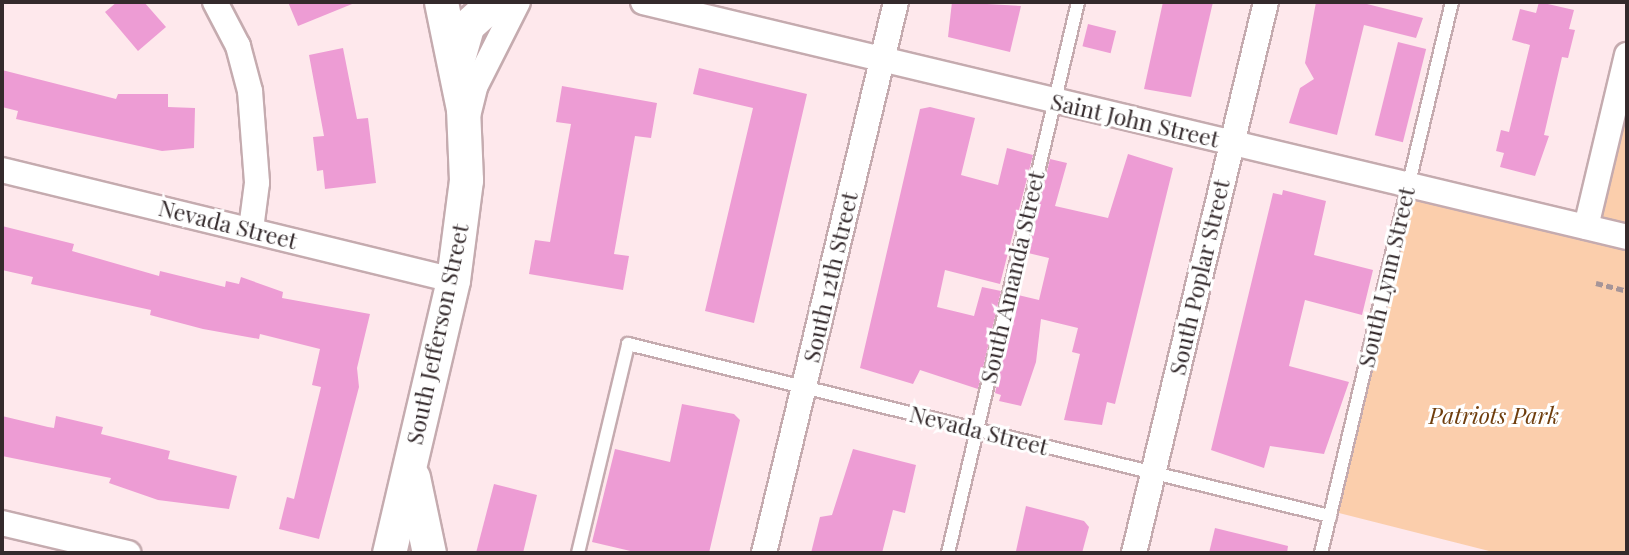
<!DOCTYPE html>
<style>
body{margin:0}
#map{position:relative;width:1629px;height:555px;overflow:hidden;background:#fee8ec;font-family:"Playfair Display",serif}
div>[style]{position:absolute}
.green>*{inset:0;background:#fbceac}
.building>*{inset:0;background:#ed9cd4;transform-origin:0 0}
.path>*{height:4.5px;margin-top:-2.25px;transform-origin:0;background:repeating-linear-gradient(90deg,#a69598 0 7px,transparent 0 10.5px)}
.roads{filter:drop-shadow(2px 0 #c5abaf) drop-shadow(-2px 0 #c5abaf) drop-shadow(0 2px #c5abaf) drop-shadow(0 -2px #c5abaf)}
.service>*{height:12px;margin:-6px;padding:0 6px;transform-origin:6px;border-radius:6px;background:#fff}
.minor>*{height:24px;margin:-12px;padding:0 12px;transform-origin:12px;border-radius:12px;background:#fff}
.secondary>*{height:33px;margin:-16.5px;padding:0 16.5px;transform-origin:16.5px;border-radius:16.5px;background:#fff}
span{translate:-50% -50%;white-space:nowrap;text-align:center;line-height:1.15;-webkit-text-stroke:6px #fff;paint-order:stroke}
.street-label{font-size:23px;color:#342a2c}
.park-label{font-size:23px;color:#6f3e0e;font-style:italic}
.frame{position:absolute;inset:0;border:4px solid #342a2c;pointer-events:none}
</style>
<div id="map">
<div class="green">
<div style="clip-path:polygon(1627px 92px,1627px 553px,1497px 553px,1335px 512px,1411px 196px,1590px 240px)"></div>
</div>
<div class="building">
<div style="clip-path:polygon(117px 2px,144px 2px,166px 27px,138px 51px,105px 12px)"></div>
<div style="clip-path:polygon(288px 2px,357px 2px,298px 26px)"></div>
<div style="clip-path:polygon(952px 2px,1021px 6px,1010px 52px,948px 37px)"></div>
<div style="clip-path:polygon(1163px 2px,1213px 2px,1191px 97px,1144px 89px)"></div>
<div style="clip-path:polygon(1316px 2px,1359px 2px,1423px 18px,1416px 38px,1364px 25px,1337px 135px,1289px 123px,1300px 88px,1314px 79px,1305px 63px)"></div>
<div style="clip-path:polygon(1539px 2px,1574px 10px,1569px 29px,1575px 30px,1568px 58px,1562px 57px,1544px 135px,1549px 136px,1535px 176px,1500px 167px,1504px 153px,1496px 151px,1501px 130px,1509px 132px,1530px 45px,1512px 40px,1520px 9px,1536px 13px)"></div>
<div style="left:1088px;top:24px;width:29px;height:23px;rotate:14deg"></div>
<div style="left:1398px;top:42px;width:29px;height:96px;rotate:14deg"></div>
<div style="clip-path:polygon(343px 48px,357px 119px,368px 118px,376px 183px,325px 189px,323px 170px,317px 171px,313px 137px,324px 136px,309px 55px)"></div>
<div style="clip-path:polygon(699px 68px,807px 94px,754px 323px,705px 311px,753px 108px,693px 94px)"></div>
<div style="clip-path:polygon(2px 70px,116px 99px,118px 94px,168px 94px,168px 107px,195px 108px,194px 148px,162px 151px,16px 119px,18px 111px,2px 107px)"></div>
<div style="clip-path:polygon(562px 86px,657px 103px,651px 138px,635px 136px,614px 254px,629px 256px,623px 290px,529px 274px,535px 240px,550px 242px,560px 185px,571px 124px,556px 122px)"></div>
<div style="clip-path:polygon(930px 107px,975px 118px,961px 175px,998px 185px,1007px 148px,1033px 155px,1000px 284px,945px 270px,937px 307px,974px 316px,982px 287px,1001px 291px,978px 389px,920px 370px,913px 384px,860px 368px,920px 109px)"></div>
<div style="clip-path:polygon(1128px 154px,1173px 168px,1115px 404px,1107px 402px,1102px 425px,1064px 420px,1080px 354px,1072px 352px,1078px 328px,1041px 319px,1036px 362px,1021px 406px,999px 401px,1001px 395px,995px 393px,1018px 295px,1039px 300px,1049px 258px,1028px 253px,1050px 159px,1067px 163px,1055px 206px,1108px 218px)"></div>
<div style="clip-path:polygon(1283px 190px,1326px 201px,1314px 255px,1373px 270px,1362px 315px,1305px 300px,1289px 366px,1349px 382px,1324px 454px,1270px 446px,1264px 468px,1211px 450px,1273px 193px,1282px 195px)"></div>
<div style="clip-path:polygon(2px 226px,74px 244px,72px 251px,159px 276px,160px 271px,225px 287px,226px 281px,239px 284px,241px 277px,283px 292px,282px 298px,370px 314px,357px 368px,359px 387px,319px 539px,279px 529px,287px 497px,294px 499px,321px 387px,312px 385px,320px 349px,260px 334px,259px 339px,203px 329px,150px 315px,151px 310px,31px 284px,33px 277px,2px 270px)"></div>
<div style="clip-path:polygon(682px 404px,734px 414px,740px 420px,709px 553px,639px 553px,592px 542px,615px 449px,670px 462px)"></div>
<div style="clip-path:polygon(2px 416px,48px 427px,54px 428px,56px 416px,103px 427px,101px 434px,170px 451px,168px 459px,237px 476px,229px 509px,158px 500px,109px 483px,111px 478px,2px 456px)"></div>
<div style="clip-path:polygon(853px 449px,916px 465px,905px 513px,893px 510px,882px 553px,811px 553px,820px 517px,832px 515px)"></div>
<div style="clip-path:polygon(494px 484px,537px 495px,523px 553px,476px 553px)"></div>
<div style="clip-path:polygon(1026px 506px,1084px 521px,1089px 527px,1082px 553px,1016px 551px)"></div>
<div style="clip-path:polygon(1215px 528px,1288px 546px,1287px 553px,1209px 553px)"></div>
</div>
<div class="path">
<div style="left:1596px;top:283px;width:32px;rotate:14deg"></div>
</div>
<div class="roads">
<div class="service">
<div style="left:578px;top:553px;width:215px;rotate:-76.5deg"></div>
<div style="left:628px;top:344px;width:723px;rotate:13.77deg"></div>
<div style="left:948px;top:553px;width:566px;rotate:-76.72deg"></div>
<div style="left:1321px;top:553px;width:566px;rotate:-76.63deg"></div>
</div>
<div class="minor">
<div style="left:215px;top:2px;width:50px;rotate:62.4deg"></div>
<div style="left:238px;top:46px;width:47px;rotate:75.1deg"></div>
<div style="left:250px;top:91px;width:92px;rotate:85.6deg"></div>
<div style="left:257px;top:183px;width:46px;rotate:97.4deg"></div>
<div style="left:643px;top:2px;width:1012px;rotate:13.43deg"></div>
<div style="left:468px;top:116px;width:32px;rotate:-76deg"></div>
<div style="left:476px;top:85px;width:93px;rotate:-63.2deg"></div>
<div style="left:2px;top:170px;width:464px;rotate:13.7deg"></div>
<div style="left:1586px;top:227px;width:177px;rotate:-76.6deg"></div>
<div style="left:2px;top:523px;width:130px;rotate:13.4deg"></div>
<div style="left:764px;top:553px;width:567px;rotate:-76.53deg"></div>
<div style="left:1134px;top:553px;width:567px;rotate:-76.53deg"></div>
</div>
<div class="secondary">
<div style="left:457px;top:62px;width:37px;rotate:-74deg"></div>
<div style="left:467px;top:26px;width:36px;rotate:-42deg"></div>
<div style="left:413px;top:477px;width:78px;rotate:78.1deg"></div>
<div style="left:389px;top:553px;width:280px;rotate:-76.8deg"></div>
<div style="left:453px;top:280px;width:101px;rotate:-82.6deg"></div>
<div style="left:466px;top:180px;width:71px;rotate:-92.4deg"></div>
<div style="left:463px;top:109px;width:109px;rotate:-101.6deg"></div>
</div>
</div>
<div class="street-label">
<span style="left:1135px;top:120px;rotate:13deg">Saint John Street</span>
<span style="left:228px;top:224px;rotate:14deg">Nevada Street</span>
<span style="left:830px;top:277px;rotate:-77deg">South 12th Street</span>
<span style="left:1012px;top:277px;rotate:-77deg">South Amanda Street</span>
<span style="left:1199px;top:277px;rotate:-77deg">South Poplar Street</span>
<span style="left:1386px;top:277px;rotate:-77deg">South Lynn Street</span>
<span style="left:437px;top:334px;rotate:-78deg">South Jefferson Street</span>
<span style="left:979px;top:430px;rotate:14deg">Nevada Street</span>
</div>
<div class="park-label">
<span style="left:1494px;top:415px">Patriots Park</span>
</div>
<div class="frame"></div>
</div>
